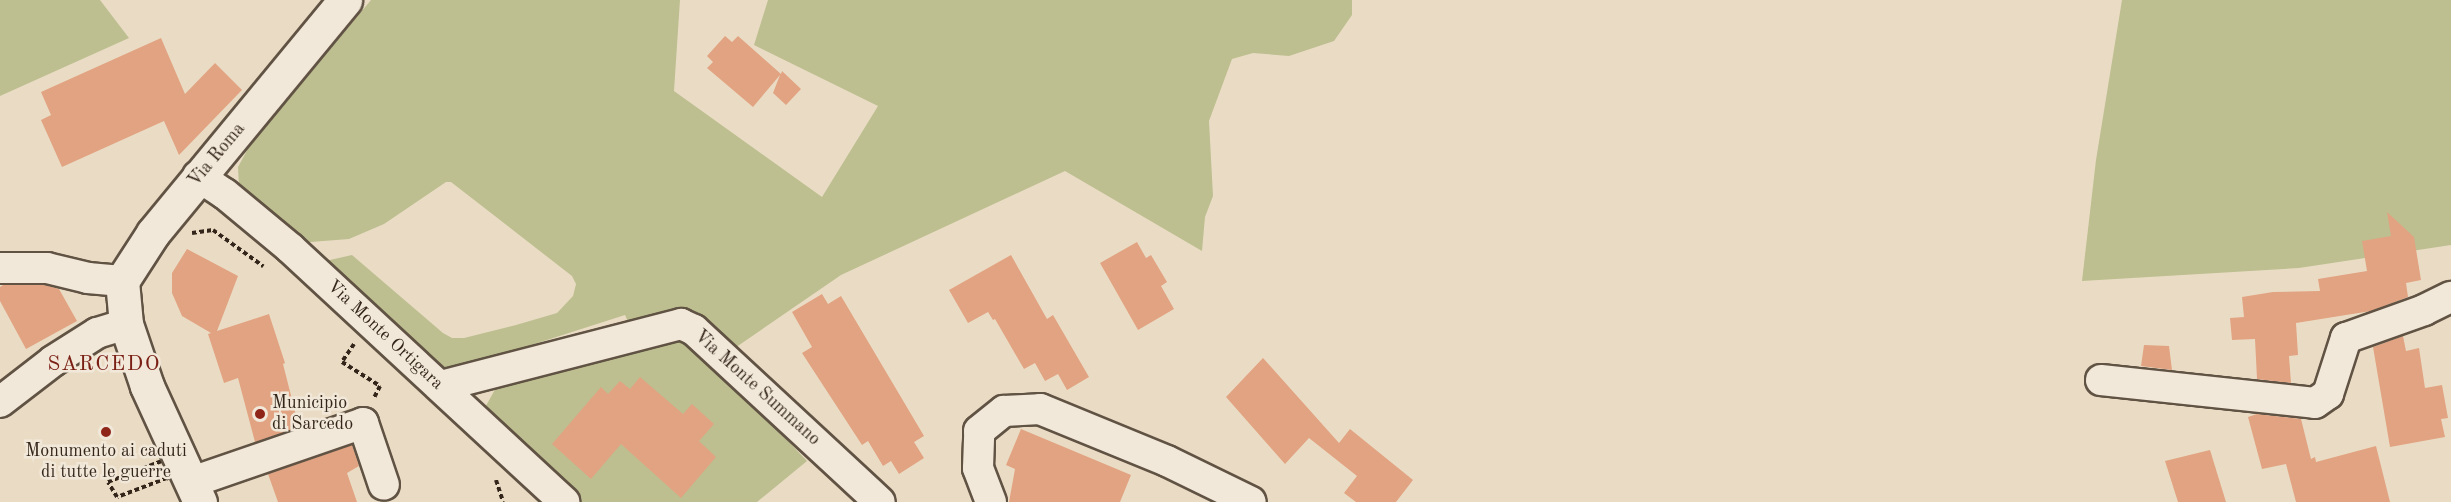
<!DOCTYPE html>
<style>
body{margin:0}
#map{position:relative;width:2451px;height:502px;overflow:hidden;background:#eadcc4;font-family:"Old Standard TT",serif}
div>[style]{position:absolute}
.green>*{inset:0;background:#bdbf90}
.building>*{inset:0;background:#e1a381}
.path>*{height:4px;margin-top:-2px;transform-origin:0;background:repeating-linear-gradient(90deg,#33251a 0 4.5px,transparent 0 7.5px)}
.roads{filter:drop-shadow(2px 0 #615344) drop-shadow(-2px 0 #615344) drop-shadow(0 2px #615344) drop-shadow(0 -2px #615344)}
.street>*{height:30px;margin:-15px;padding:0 15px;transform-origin:15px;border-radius:15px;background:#f1e8d9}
.secondary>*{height:33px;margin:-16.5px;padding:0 16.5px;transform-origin:16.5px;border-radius:16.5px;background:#f1e8d9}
.dots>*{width:16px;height:16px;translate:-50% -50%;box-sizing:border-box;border:3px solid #f1e8d9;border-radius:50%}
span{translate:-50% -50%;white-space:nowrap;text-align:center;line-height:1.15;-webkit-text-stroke:5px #f1e8d9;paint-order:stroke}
.street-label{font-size:18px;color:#33251a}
.poi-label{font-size:18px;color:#33251a}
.left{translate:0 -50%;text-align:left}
.quarter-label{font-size:21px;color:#7a1f14;letter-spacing:1.5px}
</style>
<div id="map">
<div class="green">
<div style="clip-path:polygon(0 0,100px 0,129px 38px,0 96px)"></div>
<div style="clip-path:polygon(371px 0,680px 0,674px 91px,822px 197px,878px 106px,754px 45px,768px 0,1352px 0,1352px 15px,1334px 41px,1289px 56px,1253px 53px,1232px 59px,1209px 121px,1213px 196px,1205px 217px,1202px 251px,1065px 171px,841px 275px,713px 363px,807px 461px,757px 502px,565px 502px,477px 422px,503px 375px,637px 342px,625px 315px,463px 367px,446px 369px,432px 365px,321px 262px,352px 255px,443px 333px,452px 338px,464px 338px,516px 325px,557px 313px,573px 296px,576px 284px,572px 276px,451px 182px,446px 182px,384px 224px,349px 239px,298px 243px,239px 187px,238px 167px,250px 145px)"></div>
<div style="clip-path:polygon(2122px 0,2451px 0,2451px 245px,2299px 268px,2082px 281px,2096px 160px)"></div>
</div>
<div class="building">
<div style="clip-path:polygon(725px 36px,732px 42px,738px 36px,781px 74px,782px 71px,801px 89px,786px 105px,773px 93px,780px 75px,753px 107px,707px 68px,713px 62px,707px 56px)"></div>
<div style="clip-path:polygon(161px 38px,185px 94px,215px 63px,242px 90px,179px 155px,164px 121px,62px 167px,41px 120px,51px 115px,41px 92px)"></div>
<div style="clip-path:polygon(2387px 212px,2414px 237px,2421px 280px,2406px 283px,2408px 297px,2371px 311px,2296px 323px,2298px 355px,2289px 356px,2291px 383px,2257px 379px,2255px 339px,2232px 340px,2230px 318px,2244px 317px,2242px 297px,2273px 292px,2320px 291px,2318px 279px,2367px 271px,2362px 241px,2391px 236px)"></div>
<div style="clip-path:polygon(1137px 242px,1146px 258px,1151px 255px,1167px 282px,1161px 286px,1174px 309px,1138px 330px,1100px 263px)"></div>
<div style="clip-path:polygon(187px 249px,238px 276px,217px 331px,269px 314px,285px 363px,283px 364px,299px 427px,255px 442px,238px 378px,224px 383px,208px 334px,211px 333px,182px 316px,172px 293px,172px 273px)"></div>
<div style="clip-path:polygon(1011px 255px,1047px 319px,1053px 315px,1089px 377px,1067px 390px,1058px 374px,1045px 381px,1035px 363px,1024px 369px,995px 319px,993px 320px,988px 312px,968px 323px,949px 290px)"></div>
<div style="clip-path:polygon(3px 285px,45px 285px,59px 289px,77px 321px,26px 349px,0 301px,0 287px)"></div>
<div style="clip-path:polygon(822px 294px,828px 304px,841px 296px,924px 436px,914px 442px,924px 458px,899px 474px,891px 461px,883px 466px,868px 441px,862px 445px,802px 353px,812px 347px,792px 312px)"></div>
<div style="clip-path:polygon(2403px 336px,2406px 351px,2419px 348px,2425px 388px,2442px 385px,2448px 418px,2441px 419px,2445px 437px,2390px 447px,2373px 347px)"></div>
<div style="clip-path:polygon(2144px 345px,2169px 346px,2172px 370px,2141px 366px)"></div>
<div style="clip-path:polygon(1263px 358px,1339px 443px,1350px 429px,1413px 480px,1396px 502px,1356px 502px,1344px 493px,1357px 476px,1309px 438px,1285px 464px,1226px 397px)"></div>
<div style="clip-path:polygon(640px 377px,683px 414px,692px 404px,714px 424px,699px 441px,716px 457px,681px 498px,621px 444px,591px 479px,552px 444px,601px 387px,608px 394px,620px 381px,630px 389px)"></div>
<div style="clip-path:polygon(2257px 414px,2301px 419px,2311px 459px,2315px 457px,2316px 462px,2376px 446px,2390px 502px,2296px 502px,2286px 464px,2262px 469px,2248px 417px)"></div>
<div style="clip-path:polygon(1021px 429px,1131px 475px,1120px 502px,1009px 502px,1015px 469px,1006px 465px)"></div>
<div style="clip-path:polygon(352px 445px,359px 466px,347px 473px,357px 502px,278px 502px,268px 474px)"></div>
<div style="clip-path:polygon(2210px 450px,2226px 502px,2178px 502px,2165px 461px)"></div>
</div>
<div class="path">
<div style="left:192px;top:233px;width:21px;rotate:-8deg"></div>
<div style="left:213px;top:230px;width:62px;rotate:35.8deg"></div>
<div style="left:354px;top:344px;width:22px;rotate:124deg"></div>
<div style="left:342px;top:362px;width:45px;rotate:32.3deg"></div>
<div style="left:380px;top:386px;width:13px;rotate:117deg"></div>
<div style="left:167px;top:455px;width:28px;rotate:72deg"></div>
<div style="left:176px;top:482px;width:10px;rotate:-156deg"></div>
<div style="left:167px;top:478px;width:53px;rotate:159.2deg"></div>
<div style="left:117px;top:497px;width:17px;rotate:-121deg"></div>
<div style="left:108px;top:482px;width:58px;rotate:-21.3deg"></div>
<div style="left:162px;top:461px;width:8px;rotate:-50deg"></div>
<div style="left:496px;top:480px;width:23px;rotate:72deg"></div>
</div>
<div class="roads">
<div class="street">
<div style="left:198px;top:176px;width:32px;rotate:34deg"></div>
<div style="left:225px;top:194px;width:85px;rotate:39.7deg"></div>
<div style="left:290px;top:248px;width:374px;rotate:42.8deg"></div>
<div style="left:0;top:268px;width:47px"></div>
<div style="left:47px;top:268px;width:42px;rotate:13.7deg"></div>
<div style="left:88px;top:278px;width:34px;rotate:5deg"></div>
<div style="left:2101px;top:380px;width:215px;rotate:6.1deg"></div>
<div style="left:2315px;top:403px;width:16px;rotate:-35deg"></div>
<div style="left:2328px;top:394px;width:59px;rotate:-72.2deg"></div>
<div style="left:2346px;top:338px;width:83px;rotate:-19.7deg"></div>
<div style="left:2424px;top:310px;width:30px;rotate:-26deg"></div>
<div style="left:441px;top:386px;width:248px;rotate:-14.5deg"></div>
<div style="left:681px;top:324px;width:14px;rotate:25deg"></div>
<div style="left:694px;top:330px;width:253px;rotate:42.8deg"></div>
<div style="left:0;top:402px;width:67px;rotate:-37.7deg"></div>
<div style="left:53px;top:361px;width:52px;rotate:-32.5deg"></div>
<div style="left:97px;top:333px;width:30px;rotate:-17deg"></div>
<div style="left:192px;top:482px;width:181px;rotate:-19deg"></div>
<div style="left:363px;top:423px;width:65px;rotate:71.3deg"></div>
<div style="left:991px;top:502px;width:36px;rotate:-111deg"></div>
<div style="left:978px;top:468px;width:37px;rotate:-88deg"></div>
<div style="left:979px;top:431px;width:32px;rotate:-39deg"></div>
<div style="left:1004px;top:411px;width:36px;rotate:-3deg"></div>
<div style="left:1040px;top:409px;width:137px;rotate:22.3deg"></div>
<div style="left:1167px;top:461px;width:93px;rotate:26deg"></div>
</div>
<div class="secondary">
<div style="left:200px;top:502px;width:128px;rotate:-114.6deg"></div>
<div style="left:147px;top:386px;width:65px;rotate:-108.7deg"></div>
<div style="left:126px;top:324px;width:43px;rotate:-95.3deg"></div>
<div style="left:122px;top:281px;width:57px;rotate:-57.1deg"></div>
<div style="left:153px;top:233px;width:302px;rotate:-50.5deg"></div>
</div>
</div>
<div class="dots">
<div style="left:260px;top:414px;background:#8f2418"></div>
<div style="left:106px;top:432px;background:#8f2418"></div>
</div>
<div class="street-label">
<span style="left:217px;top:155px;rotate:-50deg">Via Roma</span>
<span style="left:385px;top:335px;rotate:43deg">Via Monte Ortigara</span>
<span style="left:757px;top:388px;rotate:42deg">Via Monte Summano</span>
</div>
<div class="poi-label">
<span class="left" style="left:272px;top:414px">Municipio<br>di Sarcedo</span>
<span style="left:106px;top:462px">Monumento ai caduti<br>di tutte le guerre</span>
</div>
<div class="quarter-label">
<span style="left:104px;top:365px">SARCEDO</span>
</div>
</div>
